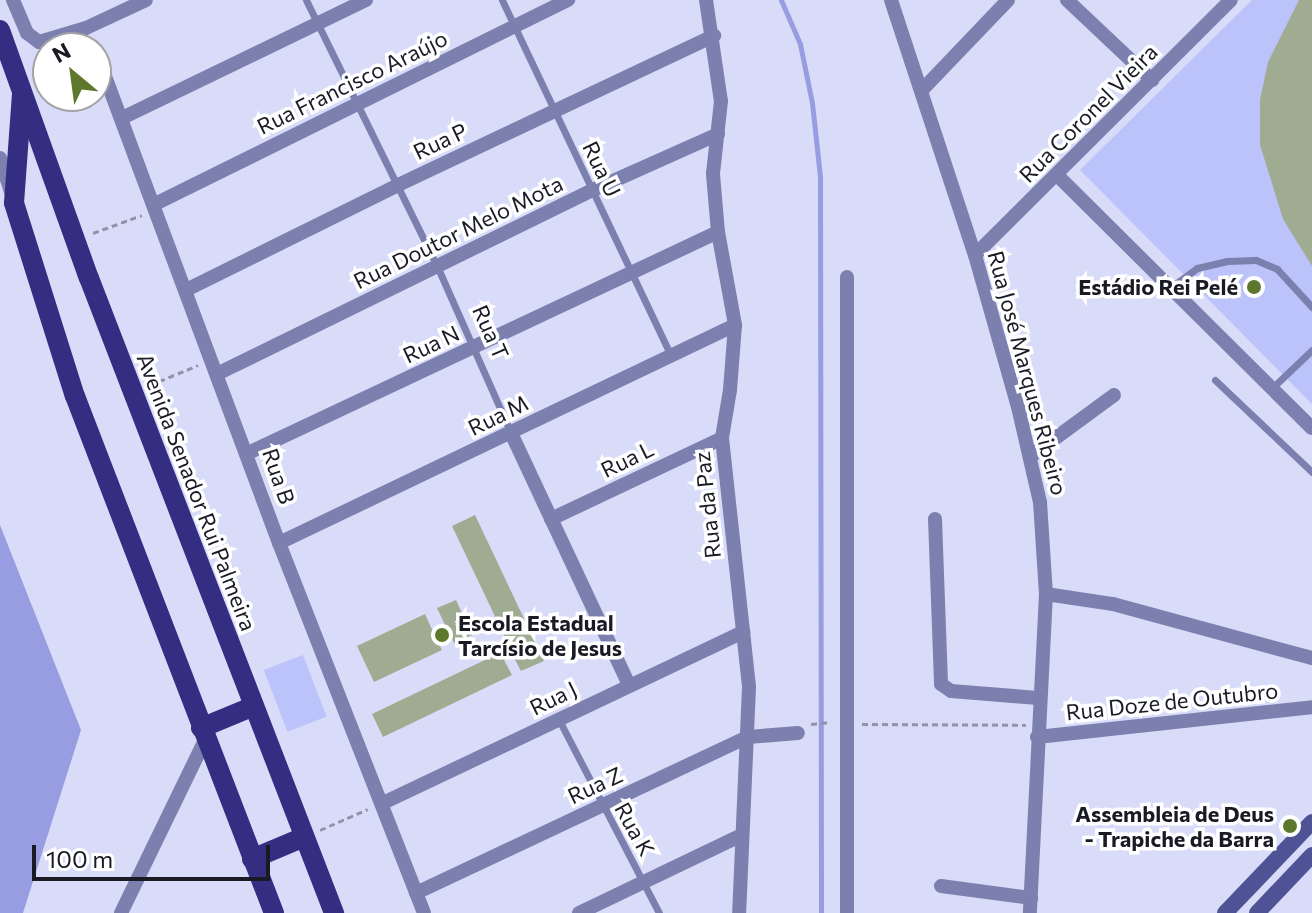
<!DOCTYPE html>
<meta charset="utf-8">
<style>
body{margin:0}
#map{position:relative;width:1312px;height:913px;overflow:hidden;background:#d9dcf9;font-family:Commissioner,sans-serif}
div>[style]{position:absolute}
.green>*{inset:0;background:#bcc2fa;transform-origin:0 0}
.water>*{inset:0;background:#979de0}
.stream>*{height:5px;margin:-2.5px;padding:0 2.5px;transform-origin:2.5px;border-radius:2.5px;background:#979de0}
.building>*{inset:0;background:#a0ac92}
.path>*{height:3px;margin-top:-1.5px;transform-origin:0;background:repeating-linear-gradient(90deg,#9193a9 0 6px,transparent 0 10px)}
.lane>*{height:7px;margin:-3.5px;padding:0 3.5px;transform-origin:3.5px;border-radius:3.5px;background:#7c80af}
.street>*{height:14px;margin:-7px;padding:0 7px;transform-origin:7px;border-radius:7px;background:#7c80af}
.secondary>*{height:16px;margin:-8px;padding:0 8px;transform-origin:8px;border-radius:8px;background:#4f5295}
.primary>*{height:20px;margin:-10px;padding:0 10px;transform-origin:10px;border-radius:10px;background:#332e81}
.dots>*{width:22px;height:22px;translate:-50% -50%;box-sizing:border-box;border:4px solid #fff;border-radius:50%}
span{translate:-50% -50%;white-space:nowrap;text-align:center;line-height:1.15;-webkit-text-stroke:7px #fff;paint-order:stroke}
.street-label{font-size:22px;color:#191a24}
.poi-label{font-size:22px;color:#191a24;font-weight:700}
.right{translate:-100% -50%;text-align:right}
.left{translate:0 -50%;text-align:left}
.north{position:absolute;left:32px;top:32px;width:80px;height:80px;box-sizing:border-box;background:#fff;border:2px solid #a3a3a7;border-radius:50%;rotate:331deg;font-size:22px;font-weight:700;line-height:32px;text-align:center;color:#191a24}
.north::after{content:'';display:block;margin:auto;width:28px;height:36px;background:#5d782c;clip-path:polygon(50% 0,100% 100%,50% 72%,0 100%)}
.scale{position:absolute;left:32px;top:845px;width:238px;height:36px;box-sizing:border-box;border:4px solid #191a24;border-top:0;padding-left:10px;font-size:24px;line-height:28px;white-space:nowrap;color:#191a24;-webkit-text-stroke:6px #fff;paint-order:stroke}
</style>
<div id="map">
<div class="green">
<div style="clip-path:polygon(1252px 0,1312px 0,1312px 404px,1080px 170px)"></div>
<div style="left:303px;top:655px;width:66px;height:42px;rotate:69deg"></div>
</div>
<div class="water">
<div style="clip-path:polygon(0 525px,81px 730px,23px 913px,0 913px)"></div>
</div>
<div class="stream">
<div style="left:781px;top:0;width:48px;rotate:66.6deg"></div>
<div style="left:800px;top:44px;width:60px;rotate:78.5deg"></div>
<div style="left:812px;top:103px;width:74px;rotate:83.8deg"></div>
<div style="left:820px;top:177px;width:736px;rotate:89.92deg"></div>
</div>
<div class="building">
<div style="clip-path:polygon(1299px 0,1312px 0,1312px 266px,1283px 219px,1260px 145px,1260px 100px,1268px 62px)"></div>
<div style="clip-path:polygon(475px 515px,544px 661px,521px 671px,513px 656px,504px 660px,512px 675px,383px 737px,372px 714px,510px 648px,452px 526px)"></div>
<div style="clip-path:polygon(456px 600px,472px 635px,454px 643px,450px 634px,437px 640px,442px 650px,374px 682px,357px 646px,425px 614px,434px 634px,447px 629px,437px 608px)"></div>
</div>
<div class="path">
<div style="left:93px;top:233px;width:52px;rotate:-20.2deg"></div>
<div style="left:150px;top:385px;width:52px;rotate:-22.6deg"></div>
<div style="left:811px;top:724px;width:20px;rotate:-6deg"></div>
<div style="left:862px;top:724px;width:164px;rotate:0.3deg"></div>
<div style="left:320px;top:830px;width:52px;rotate:-23.6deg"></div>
</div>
<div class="lane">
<div style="left:306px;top:0;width:297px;rotate:63.8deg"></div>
<div style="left:437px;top:266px;width:183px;rotate:66.1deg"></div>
<div style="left:502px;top:0;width:392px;rotate:64.6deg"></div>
<div style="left:1171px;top:287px;width:32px;rotate:-36deg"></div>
<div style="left:1197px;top:268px;width:31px;rotate:-13deg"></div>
<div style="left:1227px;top:261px;width:29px;rotate:-2deg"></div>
<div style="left:1256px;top:260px;width:23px;rotate:23deg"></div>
<div style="left:1277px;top:269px;width:52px;rotate:47.4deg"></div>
<div style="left:1215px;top:380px;width:134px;rotate:43.5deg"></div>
<div style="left:1272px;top:388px;width:55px;rotate:-43.5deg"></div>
<div style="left:559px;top:720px;width:217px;rotate:62.6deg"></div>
</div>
<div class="street">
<div style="left:13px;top:0;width:36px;rotate:67deg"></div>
<div style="left:27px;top:33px;width:15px;rotate:37deg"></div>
<div style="left:39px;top:42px;width:49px;rotate:-16.6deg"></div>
<div style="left:86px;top:28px;width:66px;rotate:-25deg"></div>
<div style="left:706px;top:0;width:102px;rotate:81.6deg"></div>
<div style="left:721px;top:101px;width:73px;rotate:96.3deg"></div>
<div style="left:713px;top:174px;width:58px;rotate:85.1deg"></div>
<div style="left:718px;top:232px;width:95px;rotate:79.6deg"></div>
<div style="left:735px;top:325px;width:65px;rotate:94.4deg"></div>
<div style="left:730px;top:390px;width:49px;rotate:99.5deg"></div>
<div style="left:722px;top:438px;width:250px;rotate:83.8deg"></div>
<div style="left:749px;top:687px;width:226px;rotate:92.5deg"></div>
<div style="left:891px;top:0;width:268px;rotate:71.8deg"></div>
<div style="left:975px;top:255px;width:158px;rotate:74.2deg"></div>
<div style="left:1018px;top:407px;width:98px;rotate:77deg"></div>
<div style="left:1040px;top:502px;width:92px;rotate:86.3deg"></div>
<div style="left:1046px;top:594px;width:319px;rotate:92.9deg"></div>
<div style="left:1067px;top:0;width:117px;rotate:43.3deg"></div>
<div style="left:96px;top:52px;width:524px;rotate:69.56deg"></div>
<div style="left:279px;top:543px;width:397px;rotate:68.6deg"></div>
<div style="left:923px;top:89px;width:123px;rotate:-46.3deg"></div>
<div style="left:122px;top:118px;width:271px;rotate:-25.8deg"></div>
<div style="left:0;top:158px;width:36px;rotate:72deg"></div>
<div style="left:1057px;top:175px;width:359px;rotate:44.8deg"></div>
<div style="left:155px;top:204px;width:461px;rotate:-26.3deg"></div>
<div style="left:975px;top:255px;width:361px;rotate:-44.9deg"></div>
<div style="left:186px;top:290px;width:234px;rotate:-26.3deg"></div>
<div style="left:396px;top:186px;width:352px;rotate:-25.3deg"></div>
<div style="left:219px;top:373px;width:416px;rotate:-26.1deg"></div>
<div style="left:593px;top:190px;width:137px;rotate:-24.1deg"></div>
<div style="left:511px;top:433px;width:278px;rotate:64.9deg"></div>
<div style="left:248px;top:453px;width:519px;rotate:-25.18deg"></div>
<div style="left:1031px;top:456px;width:103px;rotate:-36.3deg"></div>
<div style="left:551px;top:519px;width:189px;rotate:-25.3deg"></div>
<div style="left:935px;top:519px;width:165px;rotate:87.9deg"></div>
<div style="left:941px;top:684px;width:12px;rotate:35deg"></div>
<div style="left:951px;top:691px;width:87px;rotate:4.6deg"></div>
<div style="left:279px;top:543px;width:505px;rotate:-25.55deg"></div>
<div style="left:1046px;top:594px;width:68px;rotate:8.5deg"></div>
<div style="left:1113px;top:604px;width:206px;rotate:15.2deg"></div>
<div style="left:1037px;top:737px;width:277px;rotate:-6.2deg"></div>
<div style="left:383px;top:803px;width:399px;rotate:-25.4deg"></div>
<div style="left:941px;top:886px;width:91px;rotate:7.6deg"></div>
<div style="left:416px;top:893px;width:367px;rotate:-25.2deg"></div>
<div style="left:748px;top:737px;width:50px;rotate:-4.6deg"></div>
<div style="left:121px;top:913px;width:192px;rotate:-64.1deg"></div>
<div style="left:579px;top:913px;width:178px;rotate:-25.6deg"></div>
<div style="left:847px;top:913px;width:636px;rotate:-90deg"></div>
</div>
<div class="secondary">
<div style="left:1225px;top:913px;width:126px;rotate:-46.3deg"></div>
<div style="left:1257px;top:913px;width:80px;rotate:-46.5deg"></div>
</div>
<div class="primary">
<div style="left:0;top:30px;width:263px;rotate:70.3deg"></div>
<div style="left:89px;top:278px;width:681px;rotate:68.9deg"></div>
<div style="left:22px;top:94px;width:109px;rotate:94.2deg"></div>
<div style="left:14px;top:203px;width:202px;rotate:72.5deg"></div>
<div style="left:75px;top:396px;width:554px;rotate:68.95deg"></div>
<div style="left:201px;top:728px;width:57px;rotate:-22.5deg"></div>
<div style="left:252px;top:859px;width:56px;rotate:-22.9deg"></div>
</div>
<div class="dots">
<div style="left:1254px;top:287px;background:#5d782c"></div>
<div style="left:442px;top:635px;background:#5d782c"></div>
<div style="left:1290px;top:826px;background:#5d782c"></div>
</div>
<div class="street-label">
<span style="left:352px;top:82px;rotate:-26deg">Rua Francisco Araújo</span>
<span style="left:1088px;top:113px;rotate:-45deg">Rua Coronel Vieira</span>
<span style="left:440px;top:141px;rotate:-25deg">Rua P</span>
<span style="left:602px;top:169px;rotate:64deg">Rua U</span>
<span style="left:458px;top:232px;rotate:-26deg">Rua Doutor Melo Mota</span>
<span style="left:491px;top:332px;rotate:66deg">Rua T</span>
<span style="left:431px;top:344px;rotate:-25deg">Rua N</span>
<span style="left:1028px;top:373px;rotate:75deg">Rua José Marques Ribeiro</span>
<span style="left:498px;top:415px;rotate:-26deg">Rua M</span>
<span style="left:627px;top:459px;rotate:-26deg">Rua L</span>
<span style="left:279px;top:476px;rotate:71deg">Rua B</span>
<span style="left:197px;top:492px;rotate:69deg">Avenida Senador Rui Palmeira</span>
<span style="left:707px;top:505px;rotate:-96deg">Rua da Paz</span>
<span style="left:553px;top:698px;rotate:-26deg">Rua J</span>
<span style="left:1172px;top:701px;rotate:-6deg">Rua Doze de Outubro</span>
<span style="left:595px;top:785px;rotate:-25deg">Rua Z</span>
<span style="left:635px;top:829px;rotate:61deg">Rua K</span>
</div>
<div class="poi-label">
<span class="right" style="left:1238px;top:287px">Estádio Rei Pelé</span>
<span class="left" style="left:458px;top:635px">Escola Estadual<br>Tarcísio de Jesus</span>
<span class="right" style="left:1274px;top:826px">Assembleia de Deus<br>- Trapiche da Barra</span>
</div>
<div class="north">N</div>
<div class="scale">100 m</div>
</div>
